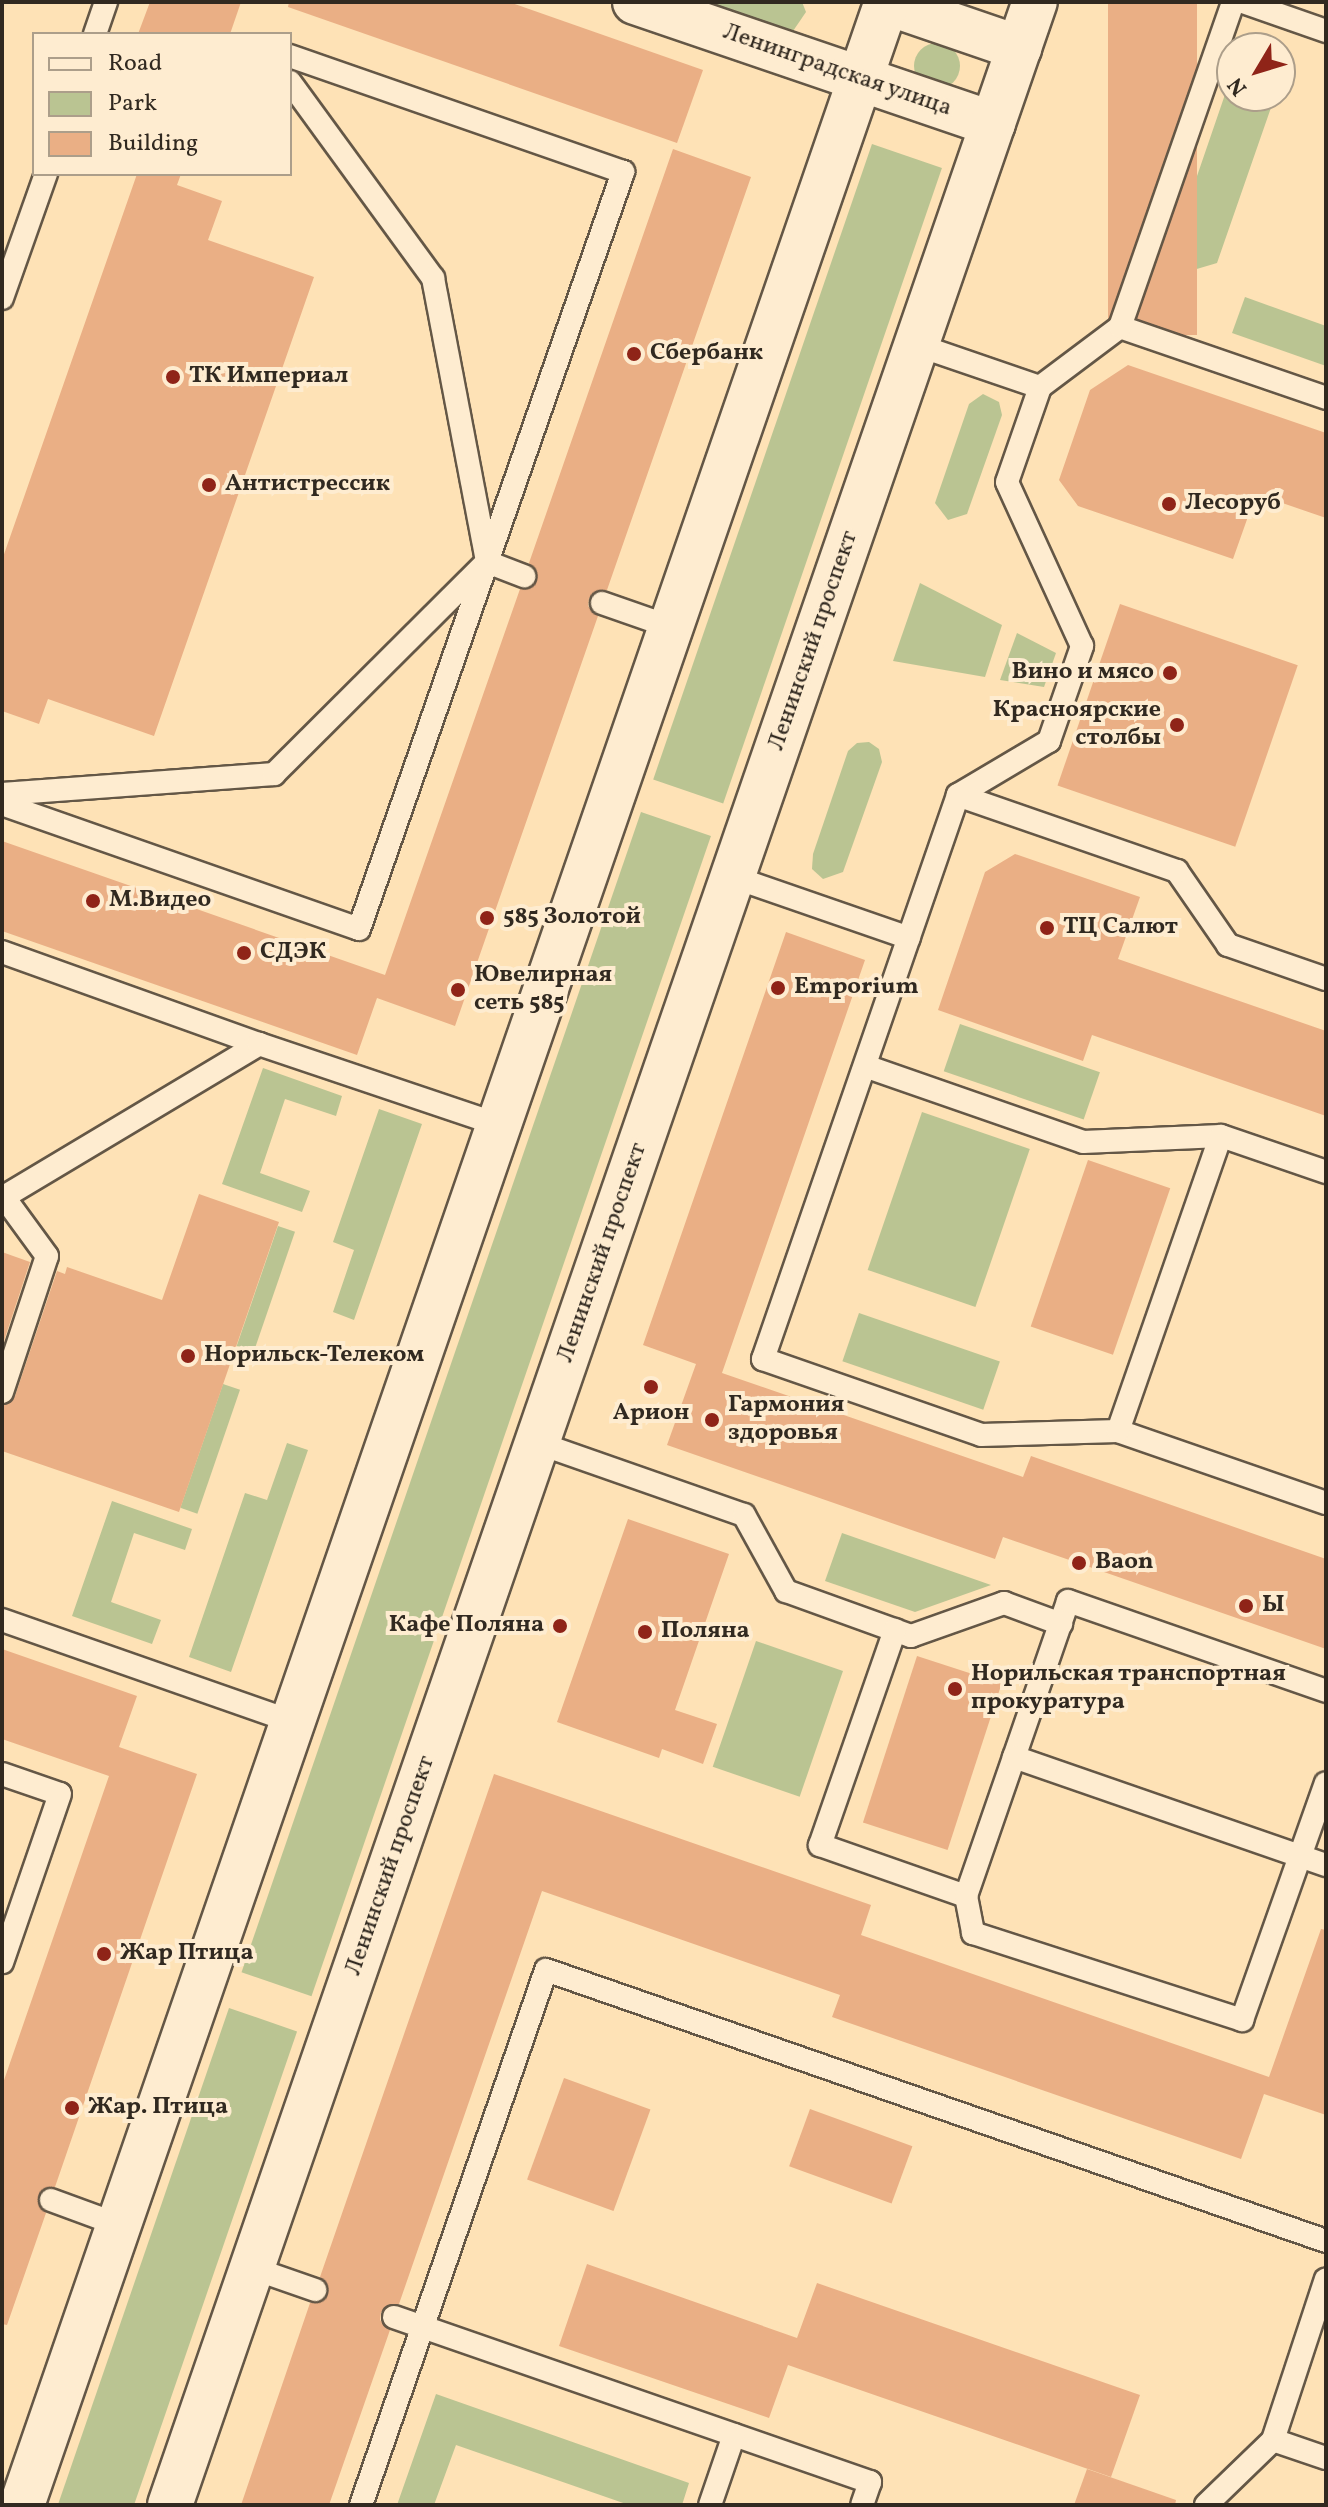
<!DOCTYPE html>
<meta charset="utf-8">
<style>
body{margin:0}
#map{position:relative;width:1328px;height:2507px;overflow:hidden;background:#fee2b6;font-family:Vollkorn,serif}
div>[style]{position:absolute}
.green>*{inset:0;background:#bac492;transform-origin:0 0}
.round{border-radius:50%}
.building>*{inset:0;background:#eaaf85;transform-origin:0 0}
.roads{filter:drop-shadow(2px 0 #645746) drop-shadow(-2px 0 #645746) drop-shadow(0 2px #645746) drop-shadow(0 -2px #645746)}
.lane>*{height:22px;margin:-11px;padding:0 11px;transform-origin:11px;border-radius:11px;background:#feecd0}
.secondary>*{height:44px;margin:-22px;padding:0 22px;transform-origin:22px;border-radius:22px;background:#feecd0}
.dots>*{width:22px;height:22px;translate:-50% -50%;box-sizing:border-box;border:4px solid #feecd0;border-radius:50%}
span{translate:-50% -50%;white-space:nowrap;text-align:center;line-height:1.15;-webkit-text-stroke:8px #feecd0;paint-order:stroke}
.street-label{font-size:24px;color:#312920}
.poi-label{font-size:24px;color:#312920;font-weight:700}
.left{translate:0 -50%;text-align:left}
.right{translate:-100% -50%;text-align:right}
.frame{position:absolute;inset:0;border:4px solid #312920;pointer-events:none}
.legend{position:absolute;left:32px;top:32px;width:260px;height:144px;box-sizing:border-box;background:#feecd0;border:2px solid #ac9e8a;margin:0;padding:10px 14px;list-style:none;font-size:24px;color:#312920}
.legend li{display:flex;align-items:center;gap:16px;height:40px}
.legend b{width:40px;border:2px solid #ac9e8a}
.north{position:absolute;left:1216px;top:32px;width:80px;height:80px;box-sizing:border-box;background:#feecd0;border:2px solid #ac9e8a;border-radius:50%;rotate:232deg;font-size:22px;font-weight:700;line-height:32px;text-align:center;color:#312920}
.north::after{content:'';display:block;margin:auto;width:28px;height:36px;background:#8f2418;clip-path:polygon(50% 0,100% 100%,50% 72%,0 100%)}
</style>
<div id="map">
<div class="green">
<div style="clip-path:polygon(681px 2px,802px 2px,806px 12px,791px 34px)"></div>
<div class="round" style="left:914px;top:43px;width:46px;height:46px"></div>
<div style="clip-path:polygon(1231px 77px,1232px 96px,1275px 96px,1217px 263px,1190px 271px,1177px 261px,1173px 246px)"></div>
<div style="left:872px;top:144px;width:74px;height:672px;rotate:19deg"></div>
<div style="clip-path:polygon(1245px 297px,1326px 326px,1326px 366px,1232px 333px)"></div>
<div style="clip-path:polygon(983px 394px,999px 402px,1002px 415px,967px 514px,948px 520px,935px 503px,969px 404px)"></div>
<div style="clip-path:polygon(920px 583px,1002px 625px,985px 677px,893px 661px)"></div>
<div style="clip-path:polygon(1017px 633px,1056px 653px,1044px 687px,1000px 680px)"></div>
<div style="clip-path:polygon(869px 742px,879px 749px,882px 762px,843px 872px,823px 879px,812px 869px,813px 854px,848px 751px,857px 743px)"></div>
<div style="left:641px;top:812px;width:74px;height:1227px;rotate:19deg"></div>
<div style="left:960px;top:1024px;width:148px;height:50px;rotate:19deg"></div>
<div style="clip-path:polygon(263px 1068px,342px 1096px,336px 1116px,285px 1099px,260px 1173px,310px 1191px,302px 1212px,222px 1184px)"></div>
<div style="clip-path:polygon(379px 1109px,422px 1124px,354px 1320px,333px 1312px,354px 1250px,333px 1242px)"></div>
<div style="left:922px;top:1112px;width:114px;height:167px;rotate:19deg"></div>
<div style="left:278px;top:1226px;width:18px;height:127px;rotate:19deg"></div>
<div style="left:859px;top:1313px;width:149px;height:51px;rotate:19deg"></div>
<div style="left:223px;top:1384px;width:18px;height:131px;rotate:19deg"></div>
<div style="clip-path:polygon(287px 1443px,308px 1450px,231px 1672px,189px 1657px,245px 1493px,267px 1500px)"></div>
<div style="clip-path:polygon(112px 1501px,192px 1529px,185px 1550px,134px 1533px,111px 1602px,161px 1620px,152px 1644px,72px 1616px)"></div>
<div style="clip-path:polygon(842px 1533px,991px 1585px,915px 1612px,825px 1581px)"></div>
<div style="left:756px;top:1641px;width:92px;height:133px;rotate:19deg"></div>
<div style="left:229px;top:2008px;width:72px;height:526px;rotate:19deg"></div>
<div style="clip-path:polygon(436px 2394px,689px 2483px,682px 2505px,629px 2505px,456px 2445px,434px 2505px,397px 2505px)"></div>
</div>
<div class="building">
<div style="clip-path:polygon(150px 2px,241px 2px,230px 34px,138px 34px)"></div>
<div style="clip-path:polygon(289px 2px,509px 2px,703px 70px,677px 143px,288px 7px)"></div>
<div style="left:1108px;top:2px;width:89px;height:333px"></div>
<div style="clip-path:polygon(673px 149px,751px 177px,607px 590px,589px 598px,588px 606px,598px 616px,455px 1026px,377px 998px,357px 1055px,2px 931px,2px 841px,385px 975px,520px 589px,532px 587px,537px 580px,529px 563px)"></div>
<div style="clip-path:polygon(137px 174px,181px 174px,177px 185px,222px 201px,208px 240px,314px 277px,154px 736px,48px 699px,39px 724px,2px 711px,2px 560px)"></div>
<div style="clip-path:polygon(1128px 365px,1326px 433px,1326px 518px,1256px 494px,1233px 559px,1078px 506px,1059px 480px,1090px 390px)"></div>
<div style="left:1120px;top:604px;width:188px;height:192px;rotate:19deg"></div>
<div style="clip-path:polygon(1015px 854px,1140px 897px,1118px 959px,1326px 1031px,1326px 1116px,1092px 1035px,1083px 1061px,938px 1010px,985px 872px)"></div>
<div style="clip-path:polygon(786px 932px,865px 960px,722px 1373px,1023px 1477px,1031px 1456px,1326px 1559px,1326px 1649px,1003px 1537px,995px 1559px,667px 1445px,696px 1364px,643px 1345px)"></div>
<div style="left:1088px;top:1160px;width:87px;height:176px;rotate:19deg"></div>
<div style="clip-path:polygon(199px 1194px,279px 1222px,179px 1512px,2px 1451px,2px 1406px,15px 1396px,57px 1271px,65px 1274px,67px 1267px,162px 1300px)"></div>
<div style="clip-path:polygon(2px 1252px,30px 1262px,2px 1347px)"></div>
<div style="clip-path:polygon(628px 1519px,729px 1554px,675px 1710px,717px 1724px,703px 1764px,662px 1749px,659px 1758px,557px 1722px)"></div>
<div style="clip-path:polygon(2px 1649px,137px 1696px,119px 1747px,197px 1774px,55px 2187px,38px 2196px,46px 2213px,7px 2325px,2px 2324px,2px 2086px,109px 1776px,2px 1739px)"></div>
<div style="left:917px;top:1656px;width:89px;height:175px;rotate:18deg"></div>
<div style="clip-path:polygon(494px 1774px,871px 1905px,861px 1935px,1269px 2077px,1321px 1929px,1326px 1930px,1326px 2115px,1264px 2094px,1241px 2159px,832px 2017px,840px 1995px,542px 1891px,399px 2304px,381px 2312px,380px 2320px,390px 2330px,329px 2505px,241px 2505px,310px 2303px,323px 2301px,328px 2294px,320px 2277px)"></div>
<div style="left:564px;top:2078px;width:92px;height:108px;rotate:20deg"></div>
<div style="left:810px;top:2109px;width:109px;height:61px;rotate:20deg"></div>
<div style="clip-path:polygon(587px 2264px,797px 2338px,817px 2283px,1140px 2395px,1111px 2477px,788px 2365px,769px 2418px,559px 2346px)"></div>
<div style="clip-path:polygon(1087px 2469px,1176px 2500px,1175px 2505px,1074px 2505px)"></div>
</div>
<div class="roads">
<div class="lane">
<div style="left:1243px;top:2px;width:88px;rotate:19.3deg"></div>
<div style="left:95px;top:34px;width:34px;rotate:-71deg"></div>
<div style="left:290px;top:82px;width:243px;rotate:53.9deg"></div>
<div style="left:433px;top:278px;width:288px;rotate:79.2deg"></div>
<div style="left:2px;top:298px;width:132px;rotate:-70.5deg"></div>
<div style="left:1120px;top:327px;width:218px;rotate:19deg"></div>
<div style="left:917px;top:345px;width:130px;rotate:18.9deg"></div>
<div style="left:1040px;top:387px;width:100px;rotate:-36.9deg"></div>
<div style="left:1120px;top:327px;width:344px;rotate:-70.8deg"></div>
<div style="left:487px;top:562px;width:40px;rotate:21deg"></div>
<div style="left:602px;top:603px;width:73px;rotate:19.2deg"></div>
<div style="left:2px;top:794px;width:273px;rotate:-4.2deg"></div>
<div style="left:274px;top:774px;width:295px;rotate:-44.9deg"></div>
<div style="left:958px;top:795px;width:106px;rotate:-30.7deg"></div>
<div style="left:1049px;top:741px;width:101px;rotate:-70.8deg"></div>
<div style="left:1082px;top:646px;width:180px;rotate:-114.6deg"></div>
<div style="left:1007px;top:482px;width:101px;rotate:-70.8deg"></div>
<div style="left:2px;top:804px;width:378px;rotate:19.3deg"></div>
<div style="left:359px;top:929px;width:802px;rotate:-70.77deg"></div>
<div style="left:623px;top:172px;width:353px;rotate:-160.8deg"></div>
<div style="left:733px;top:877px;width:186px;rotate:19.1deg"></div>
<div style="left:2px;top:952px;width:273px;rotate:19.7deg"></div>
<div style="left:1326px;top:979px;width:104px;rotate:-160.9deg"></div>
<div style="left:1228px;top:945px;width:90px;rotate:-124.6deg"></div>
<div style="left:1177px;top:871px;width:232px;rotate:-160.9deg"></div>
<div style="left:958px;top:795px;width:597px;rotate:109.07deg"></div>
<div style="left:763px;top:1359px;width:231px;rotate:19.2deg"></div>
<div style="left:981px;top:1435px;width:137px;rotate:-1.7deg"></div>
<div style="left:1118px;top:1431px;width:220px;rotate:19.1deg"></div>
<div style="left:865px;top:1066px;width:231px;rotate:19.2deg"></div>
<div style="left:1083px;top:1142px;width:138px;rotate:-2.5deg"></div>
<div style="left:1221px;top:1136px;width:111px;rotate:18.9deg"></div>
<div style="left:2px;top:1198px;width:300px;rotate:-30.9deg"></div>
<div style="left:259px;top:1044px;width:253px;rotate:18.6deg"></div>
<div style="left:2px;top:1392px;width:143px;rotate:-71.7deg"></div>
<div style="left:47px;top:1256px;width:69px;rotate:-126.2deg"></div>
<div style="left:1118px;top:1431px;width:312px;rotate:-70.8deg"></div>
<div style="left:538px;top:1443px;width:218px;rotate:19.3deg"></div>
<div style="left:744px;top:1515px;width:87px;rotate:61.1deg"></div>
<div style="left:786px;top:1591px;width:133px;rotate:19.8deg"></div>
<div style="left:911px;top:1636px;width:99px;rotate:-19.5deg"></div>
<div style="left:1004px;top:1603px;width:61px;rotate:20.2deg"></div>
<div style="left:2px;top:1620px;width:308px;rotate:19.3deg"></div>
<div style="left:895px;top:1630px;width:228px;rotate:109.2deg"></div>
<div style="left:820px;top:1845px;width:155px;rotate:19.3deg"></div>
<div style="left:966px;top:1896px;width:312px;rotate:-70.9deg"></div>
<div style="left:1068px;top:1601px;width:273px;rotate:19.2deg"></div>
<div style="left:1014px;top:1757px;width:330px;rotate:19.1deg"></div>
<div style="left:2px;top:1774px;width:61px;rotate:19deg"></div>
<div style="left:60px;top:1794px;width:178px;rotate:109deg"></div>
<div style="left:966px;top:1896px;width:38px;rotate:79deg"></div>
<div style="left:973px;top:1933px;width:283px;rotate:17.9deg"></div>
<div style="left:1242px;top:2020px;width:251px;rotate:-70.5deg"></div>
<div style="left:51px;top:2200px;width:72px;rotate:20.2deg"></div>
<div style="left:252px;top:2268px;width:67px;rotate:19.2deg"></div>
<div style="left:394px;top:2317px;width:504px;rotate:19.12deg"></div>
<div style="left:870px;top:2482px;width:24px;rotate:109deg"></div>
<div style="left:1273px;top:2440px;width:56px;rotate:18.8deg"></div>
<div style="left:361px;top:2505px;width:566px;rotate:-70.92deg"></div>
<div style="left:546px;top:1970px;width:826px;rotate:19.16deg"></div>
<div style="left:710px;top:2505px;width:74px;rotate:-71.1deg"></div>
<div style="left:1206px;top:2505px;width:93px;rotate:-44.1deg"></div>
<div style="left:1273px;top:2440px;width:169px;rotate:-71.8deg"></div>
</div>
<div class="secondary">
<div style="left:635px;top:2px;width:378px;rotate:18.8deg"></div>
<div style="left:885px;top:2px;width:142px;rotate:18.9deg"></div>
<div style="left:22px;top:2505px;width:2648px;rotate:-70.94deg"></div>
<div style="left:170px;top:2505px;width:2648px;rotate:-70.94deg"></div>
</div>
</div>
<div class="dots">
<div style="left:634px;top:354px;background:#8f2418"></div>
<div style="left:173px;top:377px;background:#8f2418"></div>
<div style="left:209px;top:485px;background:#8f2418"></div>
<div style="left:1169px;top:504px;background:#8f2418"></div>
<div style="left:1170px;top:673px;background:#8f2418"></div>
<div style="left:1177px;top:725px;background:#8f2418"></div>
<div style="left:93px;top:901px;background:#8f2418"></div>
<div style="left:487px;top:918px;background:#8f2418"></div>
<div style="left:1047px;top:928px;background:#8f2418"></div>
<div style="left:244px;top:953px;background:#8f2418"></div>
<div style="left:778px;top:988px;background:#8f2418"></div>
<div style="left:458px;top:990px;background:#8f2418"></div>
<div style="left:188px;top:1356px;background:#8f2418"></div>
<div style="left:651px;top:1387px;background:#8f2418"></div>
<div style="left:712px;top:1420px;background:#8f2418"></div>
<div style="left:1079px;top:1563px;background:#8f2418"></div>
<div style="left:1246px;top:1606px;background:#8f2418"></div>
<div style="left:560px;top:1626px;background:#8f2418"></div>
<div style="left:645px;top:1632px;background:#8f2418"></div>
<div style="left:955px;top:1689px;background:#8f2418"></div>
<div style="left:104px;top:1954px;background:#8f2418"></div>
<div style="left:72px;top:2108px;background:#8f2418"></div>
</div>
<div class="street-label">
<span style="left:837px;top:71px;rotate:19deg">Ленинградская улица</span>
<span style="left:814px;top:641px;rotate:-71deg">Ленинский проспект</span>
<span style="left:603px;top:1253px;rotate:-71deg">Ленинский проспект</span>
<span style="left:391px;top:1866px;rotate:-71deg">Ленинский проспект</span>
</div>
<div class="poi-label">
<span class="left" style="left:650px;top:354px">Сбербанк</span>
<span class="left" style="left:189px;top:377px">ТК Империал</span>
<span class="left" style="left:225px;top:485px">Антистрессик</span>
<span class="left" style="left:1185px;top:504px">Лесоруб</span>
<span class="right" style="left:1154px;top:673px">Вино и мясо</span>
<span class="right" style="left:1161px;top:725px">Красноярские<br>столбы</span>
<span class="left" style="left:109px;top:901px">М.Видео</span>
<span class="left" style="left:503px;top:918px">585 Золотой</span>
<span class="left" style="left:1063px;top:928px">ТЦ Салют</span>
<span class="left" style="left:260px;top:953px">СДЭК</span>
<span class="left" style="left:474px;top:990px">Ювелирная<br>сеть 585</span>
<span class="left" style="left:794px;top:988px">Emporium</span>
<span class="left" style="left:204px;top:1356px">Норильск-Телеком</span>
<span class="left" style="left:728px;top:1420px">Гармония<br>здоровья</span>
<span style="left:651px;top:1414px">Арион</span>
<span class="left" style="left:1095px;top:1563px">Baon</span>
<span class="left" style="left:1262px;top:1606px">Ы</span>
<span class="right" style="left:544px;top:1626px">Кафе Поляна</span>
<span class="left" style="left:661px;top:1632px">Поляна</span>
<span class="left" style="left:971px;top:1689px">Норильская транспортная<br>прокуратура</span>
<span class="left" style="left:120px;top:1954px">Жар Птица</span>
<span class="left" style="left:88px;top:2108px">Жар. Птица</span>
</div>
<div class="frame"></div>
<ul class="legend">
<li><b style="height:10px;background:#feecd0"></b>Road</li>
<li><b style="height:22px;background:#bac492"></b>Park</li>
<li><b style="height:22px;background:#eaaf85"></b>Building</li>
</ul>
<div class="north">N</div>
</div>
